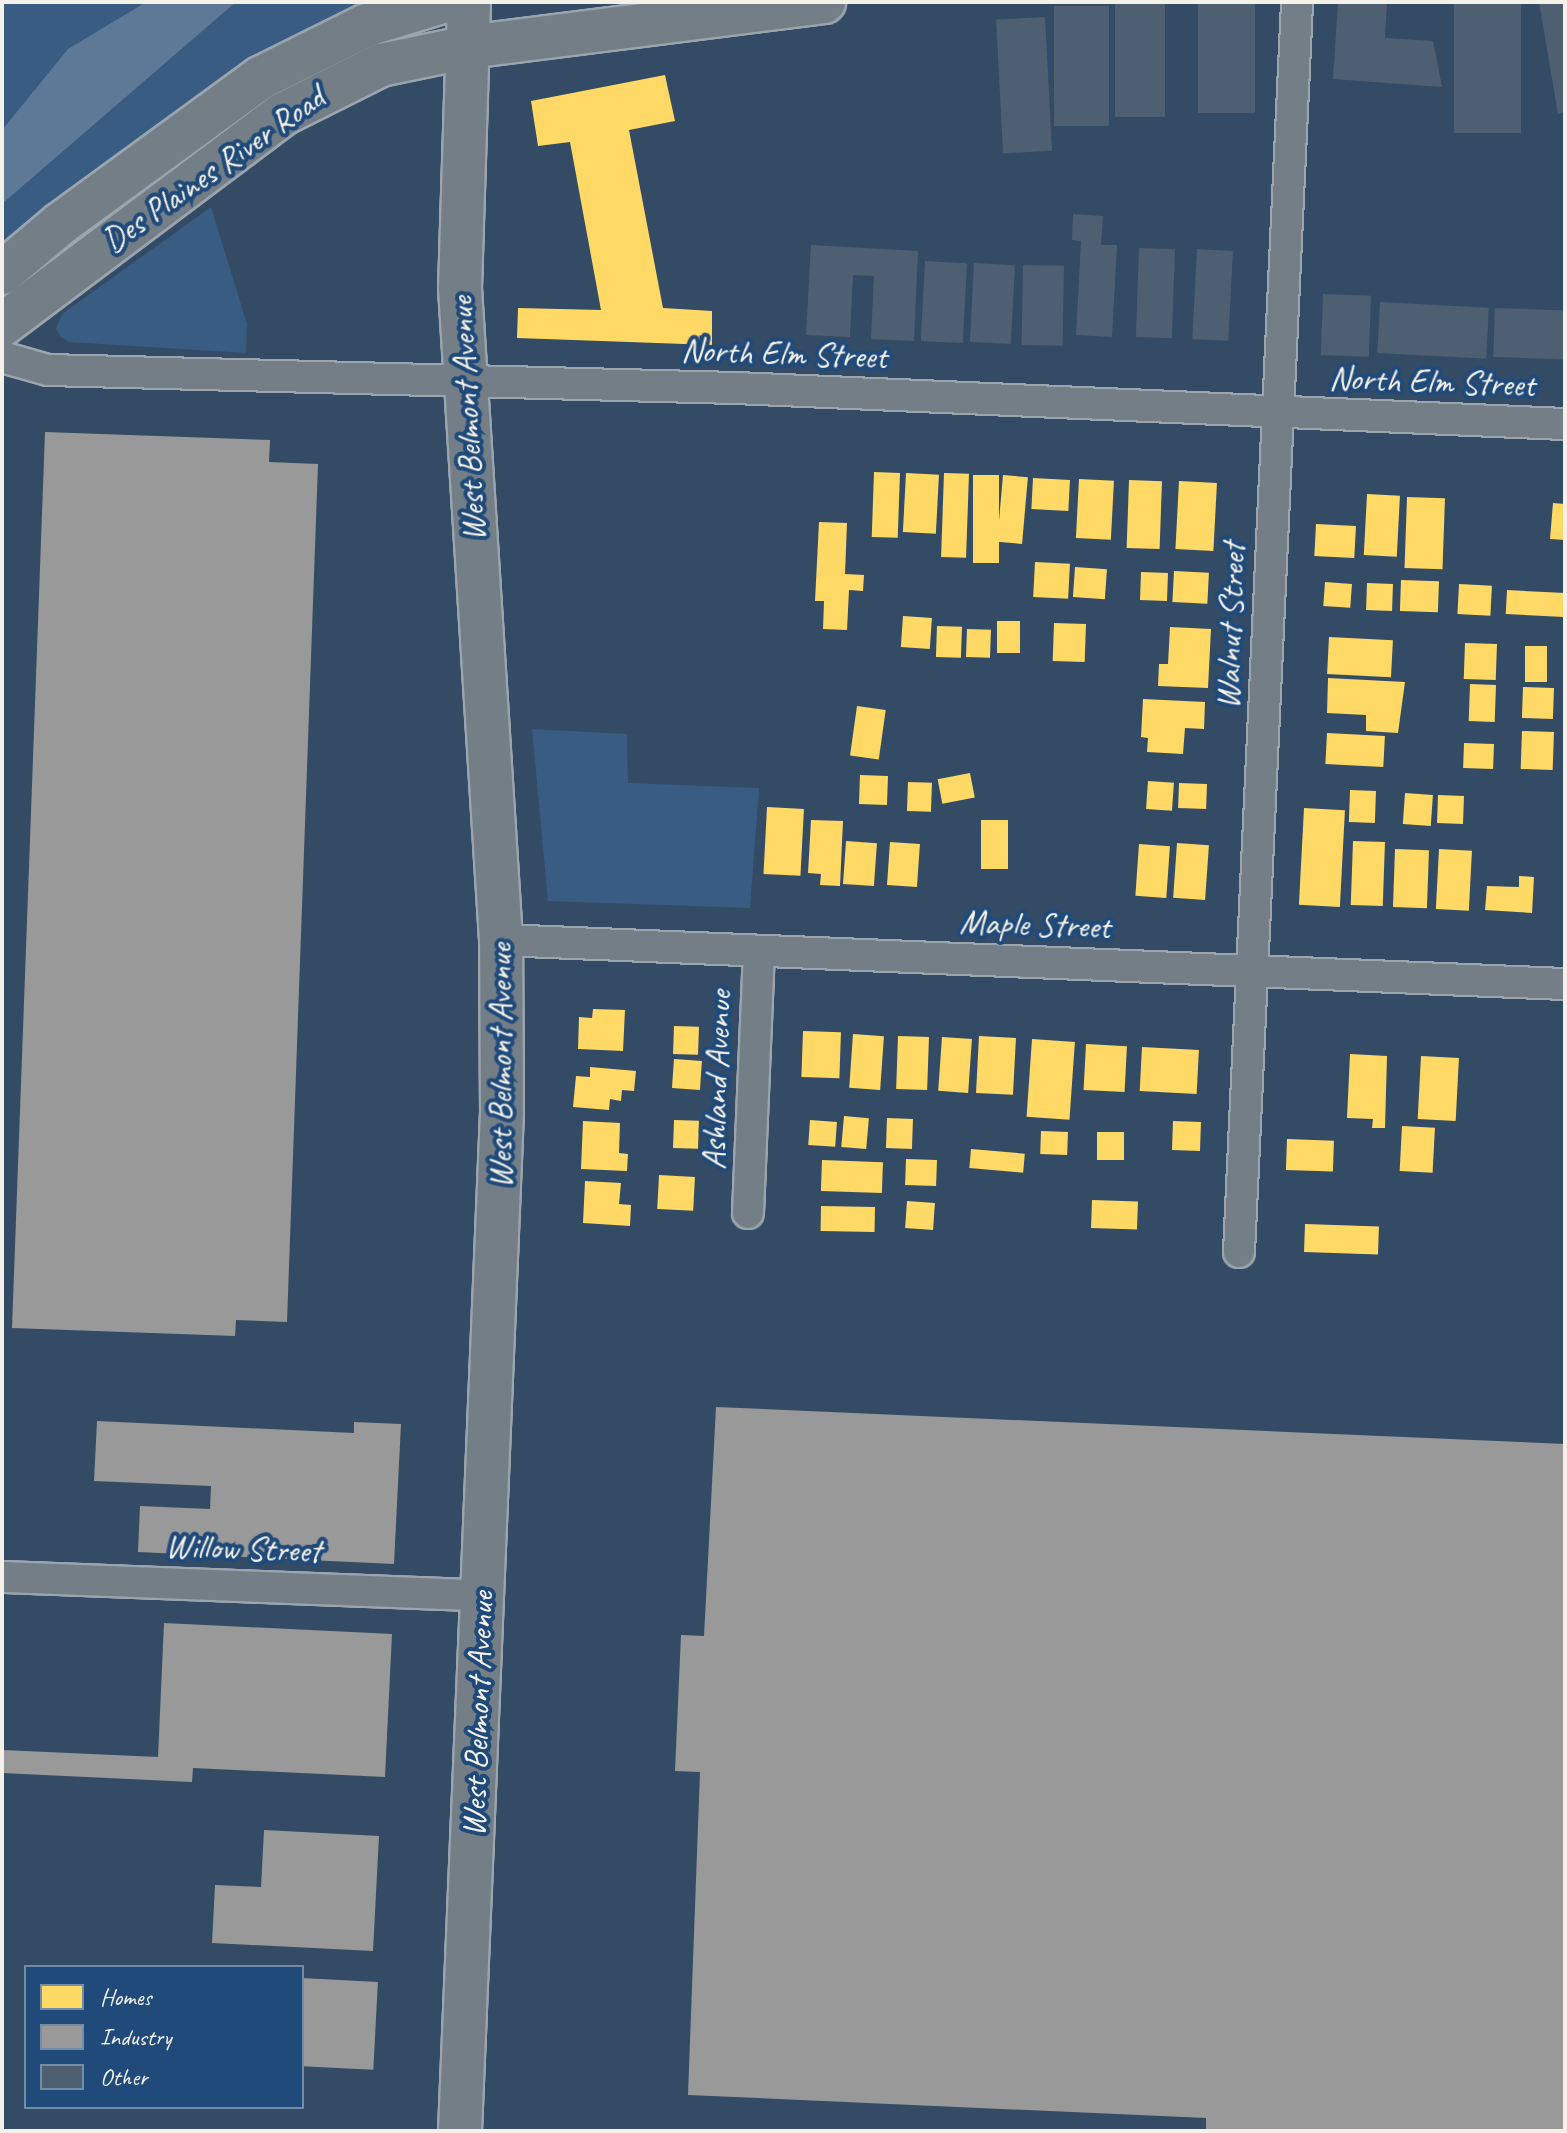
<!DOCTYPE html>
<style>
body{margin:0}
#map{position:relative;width:1567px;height:2133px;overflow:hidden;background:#344b65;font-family:Caveat,sans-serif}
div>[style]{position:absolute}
.green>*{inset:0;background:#395c83}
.water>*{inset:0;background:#5e7998}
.homes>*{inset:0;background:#ffd966;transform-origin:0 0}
.industry>*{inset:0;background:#999;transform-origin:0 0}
.building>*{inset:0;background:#4e5f72;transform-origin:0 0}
.roads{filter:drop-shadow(2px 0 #9ba5af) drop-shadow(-2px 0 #9ba5af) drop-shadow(0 2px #9ba5af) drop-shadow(0 -2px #9ba5af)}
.minor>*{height:30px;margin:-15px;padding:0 15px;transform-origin:15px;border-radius:15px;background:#737e87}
.secondary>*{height:42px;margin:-21px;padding:0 21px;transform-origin:21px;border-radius:21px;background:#737e87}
span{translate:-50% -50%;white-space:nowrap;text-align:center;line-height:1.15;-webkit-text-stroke:8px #1f4a7a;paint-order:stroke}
.street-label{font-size:34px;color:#f4f1e8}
.frame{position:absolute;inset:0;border:4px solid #f4f1e8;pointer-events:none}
.legend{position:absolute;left:24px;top:1965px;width:280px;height:144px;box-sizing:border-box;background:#1f4a7a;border:2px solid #748da6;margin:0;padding:10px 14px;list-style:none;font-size:24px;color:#f4f1e8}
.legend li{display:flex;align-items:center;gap:16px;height:40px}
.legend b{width:40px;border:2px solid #748da6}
</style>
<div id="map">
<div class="green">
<div style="clip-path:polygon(2px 2px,146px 2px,68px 50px,2px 130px)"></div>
<div style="clip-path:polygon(236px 2px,364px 2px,300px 36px,2px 249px,2px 204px)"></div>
<div style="clip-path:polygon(211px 207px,247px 324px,246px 353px,69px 342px,61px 337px,56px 329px,62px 314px)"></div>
<div style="clip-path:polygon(532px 729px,627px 734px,628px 783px,759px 788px,750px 908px,548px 901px)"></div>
</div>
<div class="water">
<div style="clip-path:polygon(146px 2px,236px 2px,2px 204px,2px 130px,68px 49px)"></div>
</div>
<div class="homes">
<div style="clip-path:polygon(665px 75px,675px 121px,629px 130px,663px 308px,712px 311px,712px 345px,517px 338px,518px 308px,601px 310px,570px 142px,538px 146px,531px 101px)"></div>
<div style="left:874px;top:472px;width:26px;height:65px;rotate:2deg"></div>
<div style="left:906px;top:473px;width:33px;height:59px;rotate:3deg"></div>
<div style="left:944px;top:473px;width:25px;height:84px;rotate:2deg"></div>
<div style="left:973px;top:475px;width:26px;height:88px"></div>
<div style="left:1003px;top:475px;width:25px;height:67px;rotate:5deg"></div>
<div style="left:1033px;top:478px;width:37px;height:31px;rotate:3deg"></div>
<div style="left:1079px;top:479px;width:35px;height:59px;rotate:3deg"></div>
<div style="left:1129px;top:480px;width:33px;height:68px;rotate:2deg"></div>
<div style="left:1179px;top:481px;width:38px;height:68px;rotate:3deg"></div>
<div style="left:1367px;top:494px;width:33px;height:61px;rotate:3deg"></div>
<div style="left:1407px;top:497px;width:38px;height:71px;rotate:2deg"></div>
<div style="clip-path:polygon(1553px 503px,1565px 504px,1565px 540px,1550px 539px)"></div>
<div style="clip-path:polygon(819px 522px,847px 523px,845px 574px,864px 575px,863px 591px,849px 590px,847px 630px,823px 629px,824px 601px,815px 601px)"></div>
<div style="left:1316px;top:524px;width:40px;height:32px;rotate:3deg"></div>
<div style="left:1035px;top:562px;width:35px;height:35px;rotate:3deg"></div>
<div style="left:1075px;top:567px;width:32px;height:30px;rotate:4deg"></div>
<div style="left:1174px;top:571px;width:35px;height:31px;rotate:3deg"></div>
<div style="left:1141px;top:572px;width:27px;height:28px;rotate:2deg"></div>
<div style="left:1401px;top:580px;width:38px;height:31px;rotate:2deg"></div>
<div style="left:1325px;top:582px;width:27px;height:24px;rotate:4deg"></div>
<div style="left:1367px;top:583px;width:26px;height:27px;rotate:2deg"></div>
<div style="left:1459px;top:584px;width:33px;height:30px;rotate:3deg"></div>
<div style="left:1507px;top:590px;width:58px;height:24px;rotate:3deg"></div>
<div style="left:903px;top:616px;width:29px;height:31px;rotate:4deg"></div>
<div style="left:997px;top:621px;width:23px;height:32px"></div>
<div style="left:1054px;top:623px;width:32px;height:38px;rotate:2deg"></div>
<div style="left:937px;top:626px;width:25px;height:31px;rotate:2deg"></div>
<div style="clip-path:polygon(1170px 627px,1211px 629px,1208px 688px,1158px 686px,1159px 664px,1168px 664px)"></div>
<div style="left:967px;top:629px;width:24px;height:28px;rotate:2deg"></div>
<div style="left:1329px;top:637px;width:64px;height:37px;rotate:3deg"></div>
<div style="left:1465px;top:643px;width:32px;height:36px;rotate:2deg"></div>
<div style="left:1525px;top:646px;width:22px;height:36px"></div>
<div style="clip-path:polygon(1328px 678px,1405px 682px,1398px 733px,1366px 731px,1366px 715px,1327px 713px)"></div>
<div style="left:1470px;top:684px;width:26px;height:37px;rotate:2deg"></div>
<div style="left:1523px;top:687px;width:31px;height:31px;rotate:2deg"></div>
<div style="clip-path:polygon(1143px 699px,1205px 702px,1204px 729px,1185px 728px,1183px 754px,1147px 752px,1148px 738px,1141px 737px)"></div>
<div style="left:857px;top:706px;width:29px;height:50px;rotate:8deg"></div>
<div style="left:1522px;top:731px;width:32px;height:38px;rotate:2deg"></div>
<div style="left:1327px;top:733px;width:58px;height:31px;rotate:3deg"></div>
<div style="left:1464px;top:743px;width:30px;height:25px;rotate:2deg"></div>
<div style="left:970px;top:773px;width:25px;height:33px;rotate:79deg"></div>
<div style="left:860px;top:775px;width:28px;height:29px;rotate:2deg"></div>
<div style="left:1148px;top:781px;width:26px;height:28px;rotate:4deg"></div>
<div style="left:908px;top:782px;width:24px;height:29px;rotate:2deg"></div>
<div style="left:1179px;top:783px;width:28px;height:25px;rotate:2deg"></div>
<div style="left:1350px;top:790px;width:26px;height:32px;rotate:2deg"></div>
<div style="left:1405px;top:793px;width:28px;height:31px;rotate:4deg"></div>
<div style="left:1438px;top:795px;width:26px;height:28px;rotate:2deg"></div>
<div style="left:767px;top:807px;width:37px;height:67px;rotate:3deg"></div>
<div style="left:1304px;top:808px;width:41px;height:97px;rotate:3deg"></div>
<div style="clip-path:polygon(811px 820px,843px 821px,840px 886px,820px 885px,821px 874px,808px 873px)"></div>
<div style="left:981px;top:820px;width:27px;height:49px"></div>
<div style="left:846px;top:841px;width:31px;height:43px;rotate:4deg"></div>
<div style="left:1353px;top:841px;width:32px;height:64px;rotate:2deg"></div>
<div style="left:890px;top:842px;width:30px;height:43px;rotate:4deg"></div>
<div style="left:1177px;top:843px;width:32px;height:55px;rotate:4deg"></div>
<div style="left:1139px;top:844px;width:31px;height:52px;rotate:4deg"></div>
<div style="left:1395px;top:849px;width:34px;height:58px;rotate:2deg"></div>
<div style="left:1439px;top:849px;width:33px;height:60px;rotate:3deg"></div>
<div style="clip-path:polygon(1519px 876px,1534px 877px,1532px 913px,1485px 910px,1487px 886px,1519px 887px)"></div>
<div style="clip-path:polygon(593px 1009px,625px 1010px,623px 1051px,578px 1049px,579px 1017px,592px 1018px)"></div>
<div style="left:674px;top:1026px;width:25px;height:28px;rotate:2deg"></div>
<div style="left:803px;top:1031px;width:38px;height:46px;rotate:2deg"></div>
<div style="left:853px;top:1034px;width:31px;height:54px;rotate:4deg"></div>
<div style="left:898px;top:1036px;width:31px;height:53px;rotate:2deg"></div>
<div style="left:979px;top:1036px;width:37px;height:57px;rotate:3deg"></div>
<div style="left:942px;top:1037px;width:30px;height:54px;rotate:4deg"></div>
<div style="left:1032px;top:1039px;width:43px;height:78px;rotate:4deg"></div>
<div style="left:1086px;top:1044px;width:41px;height:46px;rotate:3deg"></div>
<div style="left:1142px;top:1047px;width:57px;height:44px;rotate:3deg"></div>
<div style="clip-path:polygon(1350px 1054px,1387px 1056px,1385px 1128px,1372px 1128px,1373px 1119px,1347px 1118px)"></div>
<div style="left:1421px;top:1056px;width:38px;height:63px;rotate:3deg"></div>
<div style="left:674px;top:1059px;width:28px;height:29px;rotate:4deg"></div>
<div style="clip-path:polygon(590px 1067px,636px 1071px,634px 1091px,622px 1090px,621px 1101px,610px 1099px,609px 1110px,573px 1107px,576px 1076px,590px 1077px)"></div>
<div style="left:844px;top:1116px;width:25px;height:31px;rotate:5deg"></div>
<div style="left:887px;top:1118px;width:26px;height:30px;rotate:2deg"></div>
<div style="left:674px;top:1120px;width:25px;height:28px;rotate:2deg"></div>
<div style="left:810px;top:1120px;width:27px;height:25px;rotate:4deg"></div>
<div style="clip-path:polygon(583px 1121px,620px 1123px,619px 1153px,628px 1154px,627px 1171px,581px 1169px)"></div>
<div style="left:1173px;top:1121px;width:28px;height:29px;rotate:2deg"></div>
<div style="left:1402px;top:1126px;width:33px;height:45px;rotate:3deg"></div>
<div style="left:1041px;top:1131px;width:27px;height:23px;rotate:2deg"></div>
<div style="left:1097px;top:1132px;width:27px;height:28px"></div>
<div style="left:1287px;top:1139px;width:47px;height:31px;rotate:2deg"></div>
<div style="left:971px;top:1149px;width:54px;height:19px;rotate:5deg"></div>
<div style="left:906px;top:1159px;width:31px;height:26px;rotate:2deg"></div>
<div style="left:822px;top:1160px;width:61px;height:31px;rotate:2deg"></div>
<div style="left:659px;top:1175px;width:36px;height:34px;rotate:3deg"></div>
<div style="clip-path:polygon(585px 1181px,621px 1183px,619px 1204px,631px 1205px,630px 1226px,583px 1223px)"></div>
<div style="left:1092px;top:1200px;width:46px;height:28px;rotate:2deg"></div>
<div style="left:907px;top:1201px;width:28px;height:27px;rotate:4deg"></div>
<div style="left:821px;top:1206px;width:54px;height:25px;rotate:1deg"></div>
<div style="left:1305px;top:1224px;width:74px;height:28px;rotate:2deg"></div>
</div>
<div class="industry">
<div style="clip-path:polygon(45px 432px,270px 440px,269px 462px,318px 464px,287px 1322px,236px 1320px,235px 1336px,12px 1328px)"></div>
<div style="clip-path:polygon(716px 1407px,1565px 1444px,1565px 2131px,1206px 2131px,1206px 2118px,688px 2095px,700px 1772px,675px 1771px,681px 1635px,704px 1636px)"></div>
<div style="clip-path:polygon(97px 1421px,354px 1433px,354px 1422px,401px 1424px,394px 1564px,138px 1552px,140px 1506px,210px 1509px,211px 1486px,94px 1481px)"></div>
<div style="clip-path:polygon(164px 1623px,392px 1634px,385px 1777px,193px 1768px,192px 1782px,2px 1773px,2px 1750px,158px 1757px)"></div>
<div style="clip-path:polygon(264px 1830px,379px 1836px,373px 1951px,212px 1943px,215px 1885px,261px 1887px)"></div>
<div style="left:302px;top:1978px;width:76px;height:88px;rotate:3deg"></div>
</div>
<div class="building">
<div style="left:1115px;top:2px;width:50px;height:115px"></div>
<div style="left:1198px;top:2px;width:57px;height:111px"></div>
<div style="clip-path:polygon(1338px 2px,1387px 2px,1385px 38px,1433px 41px,1442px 87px,1333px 79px)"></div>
<div style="left:1454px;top:2px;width:67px;height:131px"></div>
<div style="clip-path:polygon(1539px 2px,1565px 2px,1565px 112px,1558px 114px)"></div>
<div style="left:1109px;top:6px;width:120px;height:55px;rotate:90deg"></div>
<div style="left:1045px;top:17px;width:134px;height:49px;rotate:87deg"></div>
<div style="clip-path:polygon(1073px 214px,1103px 216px,1101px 245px,1117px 245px,1112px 337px,1076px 335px,1081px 241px,1072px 240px)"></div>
<div style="clip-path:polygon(811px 245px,918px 251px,914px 341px,871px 339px,874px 276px,853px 275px,850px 337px,806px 335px)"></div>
<div style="left:1139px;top:248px;width:36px;height:89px;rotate:2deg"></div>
<div style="left:1197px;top:249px;width:36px;height:90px;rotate:3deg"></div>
<div style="left:925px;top:261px;width:42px;height:80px;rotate:3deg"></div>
<div style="left:974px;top:263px;width:41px;height:79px;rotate:3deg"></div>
<div style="left:1023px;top:265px;width:41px;height:80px;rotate:1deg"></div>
<div style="left:1323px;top:294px;width:48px;height:61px;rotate:2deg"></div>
<div style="left:1380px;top:302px;width:109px;height:51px;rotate:3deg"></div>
<div style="left:1495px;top:308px;width:70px;height:49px;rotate:2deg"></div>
</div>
<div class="roads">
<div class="minor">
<div style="left:2px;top:357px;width:48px;rotate:15.8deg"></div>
<div style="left:48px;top:370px;width:688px;rotate:1.5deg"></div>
<div style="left:736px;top:388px;width:830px;rotate:2.49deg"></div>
<div style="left:501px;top:940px;width:1065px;rotate:2.37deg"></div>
<div style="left:748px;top:1213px;width:262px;rotate:-87.6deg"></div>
<div style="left:1239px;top:1252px;width:1251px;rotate:-87.34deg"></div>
<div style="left:2px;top:1577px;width:479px;rotate:2.2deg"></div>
</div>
<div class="secondary">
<div style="left:2px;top:273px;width:76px;rotate:-40.2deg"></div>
<div style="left:60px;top:224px;width:248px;rotate:-36.1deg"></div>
<div style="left:260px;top:78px;width:119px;rotate:-26.4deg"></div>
<div style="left:367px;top:25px;width:78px;rotate:-17deg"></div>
<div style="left:2px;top:325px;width:351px;rotate:-36.9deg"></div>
<div style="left:283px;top:114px;width:110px;rotate:-26.6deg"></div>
<div style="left:381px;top:65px;width:89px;rotate:-11.7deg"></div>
<div style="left:468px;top:47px;width:359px;rotate:-7.2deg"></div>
<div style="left:460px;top:2131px;width:1020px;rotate:-87.64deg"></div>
<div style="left:502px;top:1112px;width:172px;rotate:-90.3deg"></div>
<div style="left:501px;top:940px;width:653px;rotate:-93.6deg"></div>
<div style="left:460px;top:288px;width:286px;rotate:-88.2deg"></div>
</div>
</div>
<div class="street-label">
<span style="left:213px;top:169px;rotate:-35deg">Des Plaines River Road</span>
<span style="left:784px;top:353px;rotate:2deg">North Elm Street</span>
<span style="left:1432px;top:381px;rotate:2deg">North Elm Street</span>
<span style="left:467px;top:419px;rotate:-93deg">West Belmont Avenue</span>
<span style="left:1230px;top:626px;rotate:-88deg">Walnut Street</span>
<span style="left:1035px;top:924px;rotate:2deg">Maple Street</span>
<span style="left:500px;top:1066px;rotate:-90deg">West Belmont Avenue</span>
<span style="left:716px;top:1080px;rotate:-88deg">Ashland Avenue</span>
<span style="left:243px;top:1548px;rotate:2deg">Willow Street</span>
<span style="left:477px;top:1714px;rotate:-88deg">West Belmont Avenue</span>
</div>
<div class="frame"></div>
<ul class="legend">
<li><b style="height:22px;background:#ffd966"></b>Homes</li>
<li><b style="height:22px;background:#999"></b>Industry</li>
<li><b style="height:22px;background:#4e5f72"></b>Other</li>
</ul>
</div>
